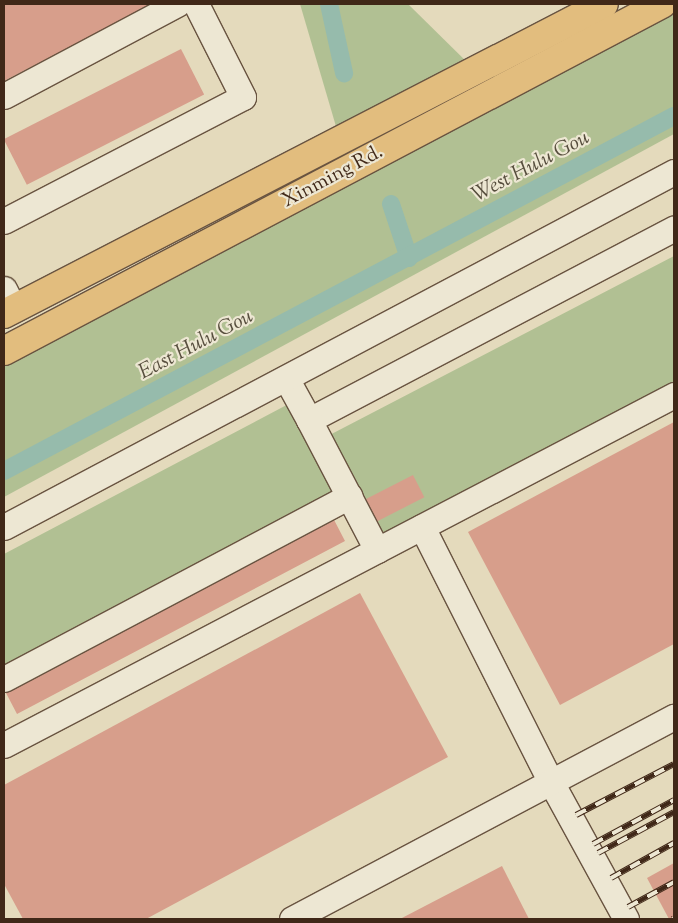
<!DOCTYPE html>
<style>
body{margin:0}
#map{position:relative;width:678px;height:923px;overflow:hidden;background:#e4dabc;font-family:"Sorts Mill Goudy",serif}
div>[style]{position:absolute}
.green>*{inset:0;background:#b1c093}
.canal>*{height:18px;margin:-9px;padding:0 9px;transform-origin:9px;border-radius:9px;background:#96bbac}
.building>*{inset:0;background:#d79e8b;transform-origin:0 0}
.roads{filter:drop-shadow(1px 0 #695441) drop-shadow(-1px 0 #695441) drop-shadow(0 1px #695441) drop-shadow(0 -1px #695441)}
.minor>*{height:25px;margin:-12.5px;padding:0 12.5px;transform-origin:12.5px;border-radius:12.5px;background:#ede7d3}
.major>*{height:28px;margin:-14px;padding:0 14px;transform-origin:14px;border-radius:14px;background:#e2bd7e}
.rail>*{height:5.5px;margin-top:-2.75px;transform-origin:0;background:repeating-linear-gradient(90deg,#ede7d3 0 11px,#402818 0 22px);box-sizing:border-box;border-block:1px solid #402818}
span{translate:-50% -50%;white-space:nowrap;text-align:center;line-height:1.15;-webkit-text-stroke:4.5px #ede7d3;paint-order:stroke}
.street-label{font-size:20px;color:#402818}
.water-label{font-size:21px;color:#564d3d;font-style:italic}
.frame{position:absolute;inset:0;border:5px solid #402818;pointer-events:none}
</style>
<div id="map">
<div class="green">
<div style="clip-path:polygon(300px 4px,408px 4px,475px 70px,340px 140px)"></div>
<div style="clip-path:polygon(674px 4px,674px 134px,4px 497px,4px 351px)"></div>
<div style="clip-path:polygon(674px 256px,674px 392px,377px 550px,349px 496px,4px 679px,4px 554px,298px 399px,320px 440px)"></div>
</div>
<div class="canal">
<div style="left:329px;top:4px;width:71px;rotate:77.7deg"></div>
<div style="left:391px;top:204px;width:57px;rotate:71.6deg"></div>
<div style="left:4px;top:471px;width:758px;rotate:-27.92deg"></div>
</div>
<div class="building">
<div style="clip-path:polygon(4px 4px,153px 4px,4px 81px)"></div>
<div style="left:181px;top:49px;width:51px;height:199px;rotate:63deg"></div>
<div style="clip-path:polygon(674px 422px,674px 644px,560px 705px,468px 532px)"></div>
<div style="left:413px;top:475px;width:25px;height:56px;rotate:63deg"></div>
<div style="clip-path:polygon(332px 516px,345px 541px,17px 714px,6px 693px,82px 654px,80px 649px)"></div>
<div style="clip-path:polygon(360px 593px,448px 757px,146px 919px,23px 919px,4px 884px,4px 785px)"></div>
<div style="clip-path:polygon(674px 863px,674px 919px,669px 919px,647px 878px)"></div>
<div style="clip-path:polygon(502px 866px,529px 919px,400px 919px)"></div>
</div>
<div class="roads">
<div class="minor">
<div style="left:4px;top:96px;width:196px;rotate:-28deg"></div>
<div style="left:4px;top:221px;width:269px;rotate:-27.4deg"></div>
<div style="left:243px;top:97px;width:104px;rotate:-116.8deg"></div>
<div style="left:4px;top:289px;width:22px;rotate:63deg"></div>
<div style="left:286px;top:378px;width:48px;rotate:61.3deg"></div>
<div style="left:309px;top:420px;width:412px;rotate:-27.7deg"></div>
<div style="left:309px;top:420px;width:147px;rotate:62.4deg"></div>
<div style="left:4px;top:527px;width:758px;rotate:-27.92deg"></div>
<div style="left:422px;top:527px;width:286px;rotate:63.2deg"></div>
<div style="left:551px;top:782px;width:156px;rotate:61.3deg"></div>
<div style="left:4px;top:679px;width:391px;rotate:-27.9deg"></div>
<div style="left:4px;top:745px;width:756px;rotate:-27.58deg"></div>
<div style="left:292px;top:919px;width:432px;rotate:-27.9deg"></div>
</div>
<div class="major">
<div style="left:4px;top:314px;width:675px;rotate:-27.32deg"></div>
<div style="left:4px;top:351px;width:744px;rotate:-27.81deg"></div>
</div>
</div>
<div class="rail">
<div style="left:576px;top:815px;width:110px;rotate:-27.5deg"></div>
<div style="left:593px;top:844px;width:92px;rotate:-28.5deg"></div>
<div style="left:598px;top:853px;width:86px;rotate:-28.3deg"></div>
<div style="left:611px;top:878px;width:72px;rotate:-29.1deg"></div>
<div style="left:628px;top:907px;width:52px;rotate:-28.5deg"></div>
<div style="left:673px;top:919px;width:1px;rotate:-45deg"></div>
</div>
<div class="street-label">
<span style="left:333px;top:177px;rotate:-28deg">Xinming Rd.</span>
</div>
<div class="water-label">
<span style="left:531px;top:167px;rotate:-28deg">West Hulu Gou</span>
<span style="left:196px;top:345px;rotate:-28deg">East Hulu Gou</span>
</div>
<div class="frame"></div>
</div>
